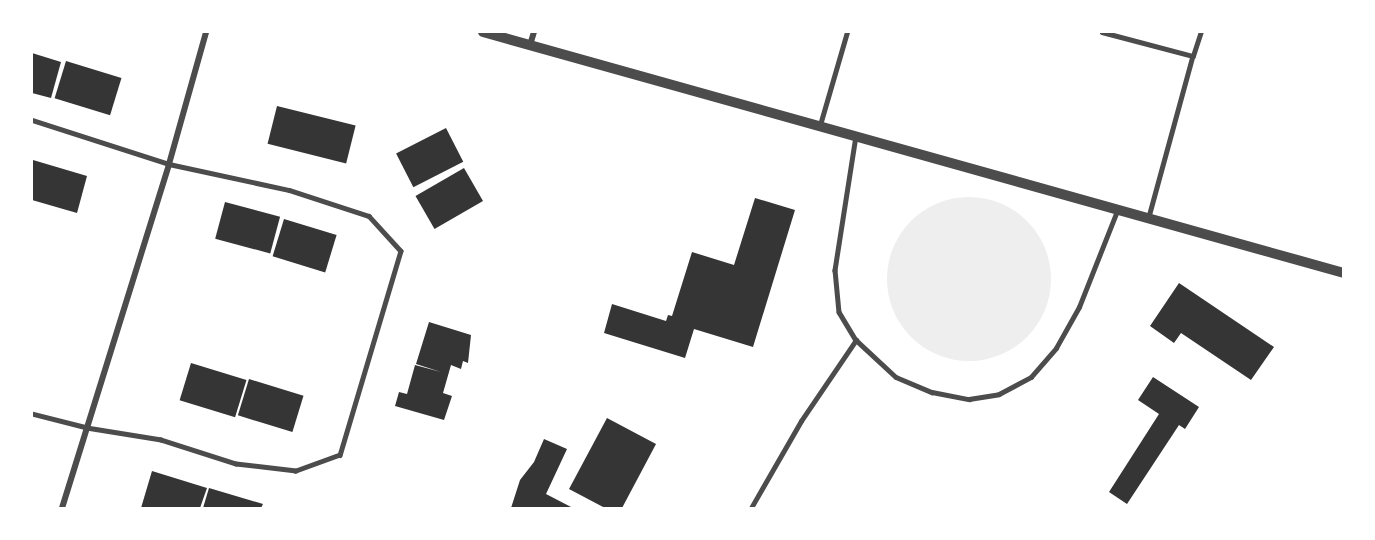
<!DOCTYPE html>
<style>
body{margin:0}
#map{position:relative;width:1375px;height:540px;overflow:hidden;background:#fff;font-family:"PT Sans",sans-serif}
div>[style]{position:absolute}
.green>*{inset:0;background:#eee}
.round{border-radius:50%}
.building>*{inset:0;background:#353535;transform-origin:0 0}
.service>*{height:4.5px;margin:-2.25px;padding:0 2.25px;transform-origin:2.25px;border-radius:2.25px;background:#4c4c4c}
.minor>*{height:6px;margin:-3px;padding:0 3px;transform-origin:3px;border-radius:3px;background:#4c4c4c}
.tertiary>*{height:10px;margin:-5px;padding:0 5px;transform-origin:5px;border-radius:5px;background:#4c4c4c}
span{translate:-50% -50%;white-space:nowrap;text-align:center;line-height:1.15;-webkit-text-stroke:4.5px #fff;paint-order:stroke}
.frame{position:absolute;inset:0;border:33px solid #fff;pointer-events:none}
</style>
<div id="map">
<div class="green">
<div class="round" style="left:887px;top:197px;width:164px;height:164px"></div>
</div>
<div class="building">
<div style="clip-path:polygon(32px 53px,61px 62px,51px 98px,32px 93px)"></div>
<div style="left:66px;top:61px;width:58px;height:39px;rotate:17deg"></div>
<div style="left:277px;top:106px;width:81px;height:39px;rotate:14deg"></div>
<div style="left:446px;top:128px;width:38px;height:56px;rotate:63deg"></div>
<div style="clip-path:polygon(33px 160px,87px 176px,77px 213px,32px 200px)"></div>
<div style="left:464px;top:168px;width:38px;height:56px;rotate:60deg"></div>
<div style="clip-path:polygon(755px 198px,795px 210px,753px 347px,694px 329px,685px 358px,604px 333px,612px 304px,666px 321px,668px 315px,672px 316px,692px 252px,734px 265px)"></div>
<div style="left:225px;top:202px;width:57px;height:38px;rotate:15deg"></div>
<div style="left:284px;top:219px;width:55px;height:39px;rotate:17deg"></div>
<div style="clip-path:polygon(1179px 283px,1274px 347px,1251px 380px,1181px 333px,1174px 343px,1150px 326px)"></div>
<div style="clip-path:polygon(429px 322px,471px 335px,468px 363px,463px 361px,461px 369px,451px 365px,443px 393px,452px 396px,444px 420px,395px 406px,399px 392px,407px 394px,415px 365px,441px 372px,416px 364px)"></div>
<div style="left:191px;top:363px;width:58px;height:39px;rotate:17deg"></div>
<div style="clip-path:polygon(1153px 377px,1199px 407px,1185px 429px,1179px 425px,1127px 504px,1109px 492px,1159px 414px,1138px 400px)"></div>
<div style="left:249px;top:379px;width:57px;height:38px;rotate:17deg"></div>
<div style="clip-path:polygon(607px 418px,656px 444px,622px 508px,605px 508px,569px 489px)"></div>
<div style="clip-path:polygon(544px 439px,567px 449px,546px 494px,573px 508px,511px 508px,520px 480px,534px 462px)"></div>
<div style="clip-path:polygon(152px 471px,207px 488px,200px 508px,141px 508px)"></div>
<div style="clip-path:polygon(209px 488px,263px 504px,261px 508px,203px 508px)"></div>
</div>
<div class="service">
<div style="left:1102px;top:32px;width:94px;rotate:14.8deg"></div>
<div style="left:1193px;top:56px;width:167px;rotate:105.3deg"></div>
<div style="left:1193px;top:56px;width:25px;rotate:-72deg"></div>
<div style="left:32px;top:120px;width:144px;rotate:17.8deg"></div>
<div style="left:169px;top:164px;width:123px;rotate:12.2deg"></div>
<div style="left:289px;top:190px;width:84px;rotate:18deg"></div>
<div style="left:369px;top:216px;width:47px;rotate:47.6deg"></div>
<div style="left:401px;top:251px;width:213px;rotate:106.6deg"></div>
<div style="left:340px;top:455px;width:47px;rotate:160deg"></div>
<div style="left:296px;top:471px;width:60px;rotate:-173.3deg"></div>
<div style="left:236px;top:464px;width:79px;rotate:-162.3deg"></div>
<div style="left:161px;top:440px;width:75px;rotate:-170.8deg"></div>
<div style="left:87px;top:428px;width:57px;rotate:-165.7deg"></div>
<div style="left:820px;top:125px;width:97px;rotate:-73.8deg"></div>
<div style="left:856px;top:136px;width:136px;rotate:98.9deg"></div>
<div style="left:835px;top:270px;width:42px;rotate:84.6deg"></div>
<div style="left:839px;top:312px;width:33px;rotate:59deg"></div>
<div style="left:856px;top:340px;width:54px;rotate:42.8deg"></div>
<div style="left:896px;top:377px;width:39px;rotate:23deg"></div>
<div style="left:932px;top:392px;width:38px;rotate:11deg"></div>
<div style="left:969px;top:399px;width:30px;rotate:-9deg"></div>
<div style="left:999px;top:394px;width:36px;rotate:-28deg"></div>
<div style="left:1031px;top:377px;width:38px;rotate:-49deg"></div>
<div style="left:1056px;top:348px;width:47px;rotate:-60.7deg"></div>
<div style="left:1079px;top:307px;width:103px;rotate:-68.4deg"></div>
<div style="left:751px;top:508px;width:100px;rotate:-60.1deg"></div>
<div style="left:801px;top:421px;width:98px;rotate:-55.8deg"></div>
</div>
<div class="minor">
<div style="left:530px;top:45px;width:14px;rotate:-73deg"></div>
<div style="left:62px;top:508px;width:360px;rotate:-72.7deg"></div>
<div style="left:169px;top:164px;width:137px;rotate:-74.3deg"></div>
</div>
<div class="tertiary">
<div style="left:483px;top:32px;width:894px;rotate:15.64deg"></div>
</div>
<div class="frame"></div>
</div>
